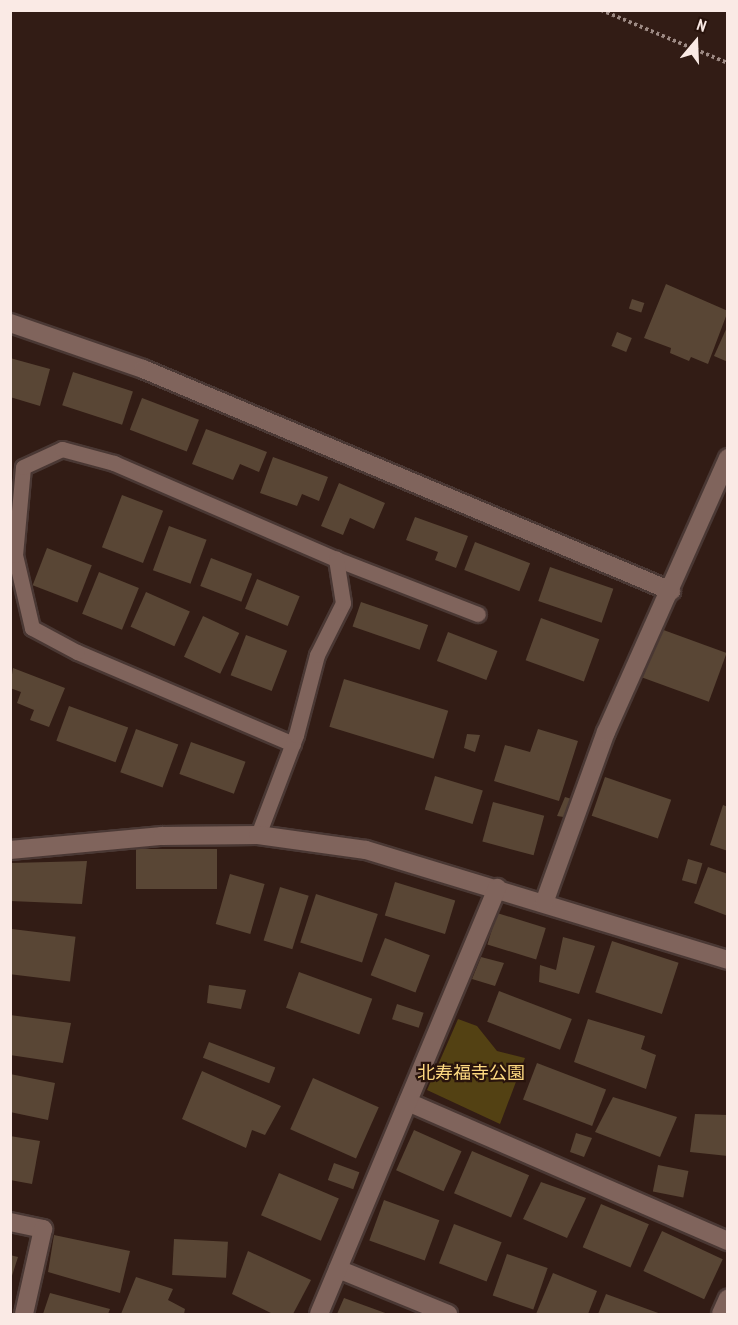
<!DOCTYPE html>
<meta charset="utf-8">
<style>
body{margin:0}
#map{position:relative;width:738px;height:1325px;overflow:hidden;background:#321c15;font-family:"PT Sans Narrow","Noto Sans JP",sans-serif}
div>[style]{position:absolute}
.green>*{inset:0;background:#534113}
.building>*{inset:0;background:#594635;transform-origin:0 0}
.path>*{height:4px;margin-top:-2px;transform-origin:0;background:repeating-linear-gradient(90deg,#9d8a84 0 3px,transparent 0 6px)}
.roads{filter:drop-shadow(2px 0 #4a3834) drop-shadow(-2px 0 #4a3834) drop-shadow(0 2px #4a3834) drop-shadow(0 -2px #4a3834)}
.lane>*{height:15px;margin:-7.5px;padding:0 7.5px;transform-origin:7.5px;border-radius:7.5px;background:#80645c}
.street>*{height:18px;margin:-9px;padding:0 9px;transform-origin:9px;border-radius:9px;background:#80645c}
span{translate:-50% -50%;white-space:nowrap;text-align:center;line-height:1.15;-webkit-text-stroke:4.5px #28130c;paint-order:stroke}
.park-label{font-size:18px;color:#fdd880}
.frame{position:absolute;inset:0;border:12px solid #faeae5;pointer-events:none}
.north{position:absolute;left:666px;top:12px;width:60px;height:60px;-webkit-text-stroke:4px #28130c;paint-order:stroke;rotate:19deg;font-size:16px;font-weight:700;line-height:24px;text-align:center;color:#faeae5}
.north::after{content:'';display:block;margin:auto;width:21px;height:27px;background:#faeae5;clip-path:polygon(50% 0,100% 100%,50% 72%,0 100%)}
</style>
<div id="map">
<div class="green">
<div style="clip-path:polygon(458px 1019px,477px 1026px,497px 1051px,525px 1058px,500px 1124px,427px 1090px)"></div>
</div>
<div class="building">
<div style="clip-path:polygon(666px 284px,728px 311px,708px 364px,691px 357px,689px 361px,670px 353px,671px 348px,644px 338px)"></div>
<div style="left:632px;top:299px;width:13px;height:10px;rotate:18deg"></div>
<div style="clip-path:polygon(728px 325px,728px 362px,714px 356px)"></div>
<div style="left:617px;top:332px;width:16px;height:15px;rotate:22deg"></div>
<div style="clip-path:polygon(10px 358px,50px 369px,40px 406px,10px 397px)"></div>
<div style="left:73px;top:372px;width:63px;height:35px;rotate:18deg"></div>
<div style="left:142px;top:398px;width:61px;height:34px;rotate:21deg"></div>
<div style="clip-path:polygon(206px 429px,267px 452px,259px 472px,240px 464px,233px 480px,192px 464px)"></div>
<div style="clip-path:polygon(273px 457px,328px 477px,319px 501px,302px 494px,297px 506px,260px 493px)"></div>
<div style="clip-path:polygon(339px 483px,385px 503px,374px 529px,350px 518px,343px 535px,321px 526px)"></div>
<div style="left:122px;top:495px;width:44px;height:56px;rotate:21deg"></div>
<div style="clip-path:polygon(415px 517px,468px 536px,456px 568px,435px 560px,438px 552px,406px 540px)"></div>
<div style="left:169px;top:526px;width:40px;height:47px;rotate:20deg"></div>
<div style="left:475px;top:542px;width:59px;height:30px;rotate:21deg"></div>
<div style="left:47px;top:548px;width:48px;height:40px;rotate:21deg"></div>
<div style="left:211px;top:558px;width:44px;height:30px;rotate:21deg"></div>
<div style="left:550px;top:567px;width:67px;height:36px;rotate:19deg"></div>
<div style="left:99px;top:572px;width:43px;height:45px;rotate:22deg"></div>
<div style="left:257px;top:579px;width:46px;height:32px;rotate:22deg"></div>
<div style="left:146px;top:592px;width:48px;height:38px;rotate:24deg"></div>
<div style="left:361px;top:602px;width:71px;height:26px;rotate:19deg"></div>
<div style="left:203px;top:616px;width:40px;height:45px;rotate:25deg"></div>
<div style="left:541px;top:618px;width:62px;height:45px;rotate:20deg"></div>
<div style="left:658px;top:628px;width:73px;height:52px;rotate:20deg"></div>
<div style="left:448px;top:632px;width:53px;height:31px;rotate:21deg"></div>
<div style="left:246px;top:635px;width:44px;height:43px;rotate:21deg"></div>
<div style="clip-path:polygon(13px 668px,65px 688px,49px 727px,30px 720px,34px 710px,17px 703px,21px 692px,10px 688px)"></div>
<div style="left:344px;top:679px;width:109px;height:50px;rotate:17deg"></div>
<div style="left:69px;top:706px;width:63px;height:37px;rotate:20deg"></div>
<div style="left:136px;top:729px;width:45px;height:46px;rotate:20deg"></div>
<div style="clip-path:polygon(538px 729px,578px 741px,559px 801px,494px 781px,505px 745px,530px 752px)"></div>
<div style="clip-path:polygon(467px 734px,480px 735px,475px 752px,464px 748px)"></div>
<div style="left:191px;top:742px;width:58px;height:34px;rotate:20deg"></div>
<div style="left:435px;top:776px;width:50px;height:35px;rotate:17deg"></div>
<div style="left:605px;top:777px;width:70px;height:41px;rotate:19deg"></div>
<div style="clip-path:polygon(565px 797px,575px 800px,570px 818px,557px 816px)"></div>
<div style="left:493px;top:802px;width:53px;height:41px;rotate:15deg"></div>
<div style="clip-path:polygon(723px 805px,728px 807px,728px 851px,710px 845px)"></div>
<div style="left:136px;top:849px;width:81px;height:40px"></div>
<div style="left:688px;top:859px;width:15px;height:22px;rotate:16deg"></div>
<div style="clip-path:polygon(87px 861px,82px 904px,10px 901px,11px 863px)"></div>
<div style="clip-path:polygon(708px 867px,728px 874px,728px 916px,694px 903px)"></div>
<div style="left:230px;top:874px;width:36px;height:52px;rotate:16deg"></div>
<div style="left:395px;top:882px;width:63px;height:35px;rotate:17deg"></div>
<div style="left:280px;top:887px;width:30px;height:56px;rotate:17deg"></div>
<div style="left:316px;top:894px;width:65px;height:51px;rotate:18deg"></div>
<div style="left:497px;top:913px;width:51px;height:33px;rotate:17deg"></div>
<div style="left:12px;top:929px;width:64px;height:45px;rotate:7deg"></div>
<div style="clip-path:polygon(563px 937px,595px 946px,579px 994px,539px 982px,540px 965px,556px 970px)"></div>
<div style="left:385px;top:938px;width:48px;height:40px;rotate:21deg"></div>
<div style="left:612px;top:941px;width:70px;height:54px;rotate:18deg"></div>
<div style="clip-path:polygon(481px 957px,504px 963px,495px 986px,472px 979px)"></div>
<div style="left:299px;top:972px;width:78px;height:38px;rotate:20deg"></div>
<div style="clip-path:polygon(209px 985px,246px 990px,241px 1009px,207px 1003px)"></div>
<div style="left:499px;top:991px;width:78px;height:33px;rotate:21deg"></div>
<div style="left:397px;top:1004px;width:28px;height:16px;rotate:18deg"></div>
<div style="clip-path:polygon(10px 1015px,71px 1023px,63px 1063px,10px 1055px)"></div>
<div style="clip-path:polygon(588px 1019px,645px 1036px,641px 1049px,656px 1055px,646px 1089px,574px 1062px)"></div>
<div style="left:209px;top:1042px;width:71px;height:17px;rotate:21deg"></div>
<div style="left:537px;top:1063px;width:74px;height:39px;rotate:21deg"></div>
<div style="clip-path:polygon(202px 1071px,281px 1106px,265px 1135px,252px 1130px,246px 1148px,182px 1119px)"></div>
<div style="clip-path:polygon(10px 1074px,55px 1083px,48px 1120px,10px 1112px)"></div>
<div style="left:313px;top:1078px;width:72px;height:56px;rotate:24deg"></div>
<div style="clip-path:polygon(613px 1097px,677px 1117px,660px 1157px,595px 1132px)"></div>
<div style="clip-path:polygon(695px 1114px,728px 1115px,728px 1156px,690px 1152px)"></div>
<div style="left:414px;top:1130px;width:52px;height:44px;rotate:24deg"></div>
<div style="clip-path:polygon(576px 1133px,592px 1138px,584px 1157px,570px 1152px)"></div>
<div style="clip-path:polygon(10px 1136px,40px 1141px,32px 1184px,10px 1180px)"></div>
<div style="left:472px;top:1151px;width:62px;height:46px;rotate:23deg"></div>
<div style="left:334px;top:1163px;width:27px;height:18px;rotate:20deg"></div>
<div style="left:658px;top:1165px;width:31px;height:27px;rotate:11deg"></div>
<div style="left:279px;top:1173px;width:65px;height:46px;rotate:23deg"></div>
<div style="clip-path:polygon(541px 1182px,586px 1198px,567px 1238px,523px 1219px)"></div>
<div style="left:384px;top:1200px;width:59px;height:43px;rotate:20deg"></div>
<div style="left:601px;top:1204px;width:52px;height:47px;rotate:23deg"></div>
<div style="left:454px;top:1224px;width:51px;height:42px;rotate:21deg"></div>
<div style="left:662px;top:1231px;width:67px;height:44px;rotate:25deg"></div>
<div style="clip-path:polygon(54px 1235px,130px 1251px,120px 1293px,48px 1272px)"></div>
<div style="left:174px;top:1239px;width:54px;height:36px;rotate:3deg"></div>
<div style="clip-path:polygon(248px 1251px,311px 1280px,293px 1314px,273px 1314px,232px 1294px)"></div>
<div style="left:507px;top:1254px;width:43px;height:44px;rotate:19deg"></div>
<div style="clip-path:polygon(10px 1255px,18px 1257px,11px 1279px,10px 1279px)"></div>
<div style="clip-path:polygon(553px 1273px,597px 1291px,588px 1314px,536px 1314px)"></div>
<div style="clip-path:polygon(136px 1277px,173px 1289px,168px 1300px,185px 1309px,184px 1314px,121px 1314px)"></div>
<div style="clip-path:polygon(50px 1293px,110px 1309px,108px 1314px,43px 1314px)"></div>
<div style="clip-path:polygon(606px 1294px,661px 1314px,598px 1314px)"></div>
<div style="clip-path:polygon(344px 1298px,388px 1314px,337px 1314px)"></div>
</div>
<div class="path">
<div style="left:601px;top:10px;width:138px;rotate:22.7deg"></div>
</div>
<div class="roads">
<div class="lane">
<div style="left:293px;top:744px;width:235px;rotate:-156.9deg"></div>
<div style="left:77px;top:652px;width:51px;rotate:-151.9deg"></div>
<div style="left:32px;top:628px;width:75px;rotate:-103.1deg"></div>
<div style="left:15px;top:555px;width:88px;rotate:-84.8deg"></div>
<div style="left:23px;top:467px;width:43px;rotate:-24.8deg"></div>
<div style="left:62px;top:449px;width:54px;rotate:15.1deg"></div>
<div style="left:114px;top:463px;width:242px;rotate:23.4deg"></div>
<div style="left:336px;top:559px;width:152px;rotate:21.2deg"></div>
<div style="left:258px;top:835px;width:107px;rotate:-69.2deg"></div>
<div style="left:296px;top:735px;width:83px;rotate:-75.3deg"></div>
<div style="left:317px;top:655px;width:58px;rotate:-63.4deg"></div>
<div style="left:343px;top:603px;width:45px;rotate:-99deg"></div>
</div>
<div class="street">
<div style="left:10px;top:323px;width:141px;rotate:19.1deg"></div>
<div style="left:143px;top:369px;width:573px;rotate:22.8deg"></div>
<div style="left:10px;top:850px;width:153px;rotate:-5.3deg"></div>
<div style="left:162px;top:836px;width:96px;rotate:-0.6deg"></div>
<div style="left:258px;top:835px;width:109px;rotate:7.9deg"></div>
<div style="left:366px;top:850px;width:378px;rotate:16.9deg"></div>
<div style="left:544px;top:903px;width:182px;rotate:-70.1deg"></div>
<div style="left:606px;top:732px;width:300px;rotate:-66deg"></div>
<div style="left:408px;top:1102px;width:349px;rotate:23.5deg"></div>
<div style="left:10px;top:1222px;width:34px;rotate:12deg"></div>
<div style="left:43px;top:1229px;width:87px;rotate:102.6deg"></div>
<div style="left:338px;top:1269px;width:119px;rotate:22.2deg"></div>
<div style="left:319px;top:1314px;width:462px;rotate:-67.3deg"></div>
<div style="left:721px;top:1314px;width:17px;rotate:-66deg"></div>
</div>
</div>
<div class="park-label">
<span style="left:471px;top:1073px">北寿福寺公園</span>
</div>
<div class="frame"></div>
<div class="north">N</div>
</div>
